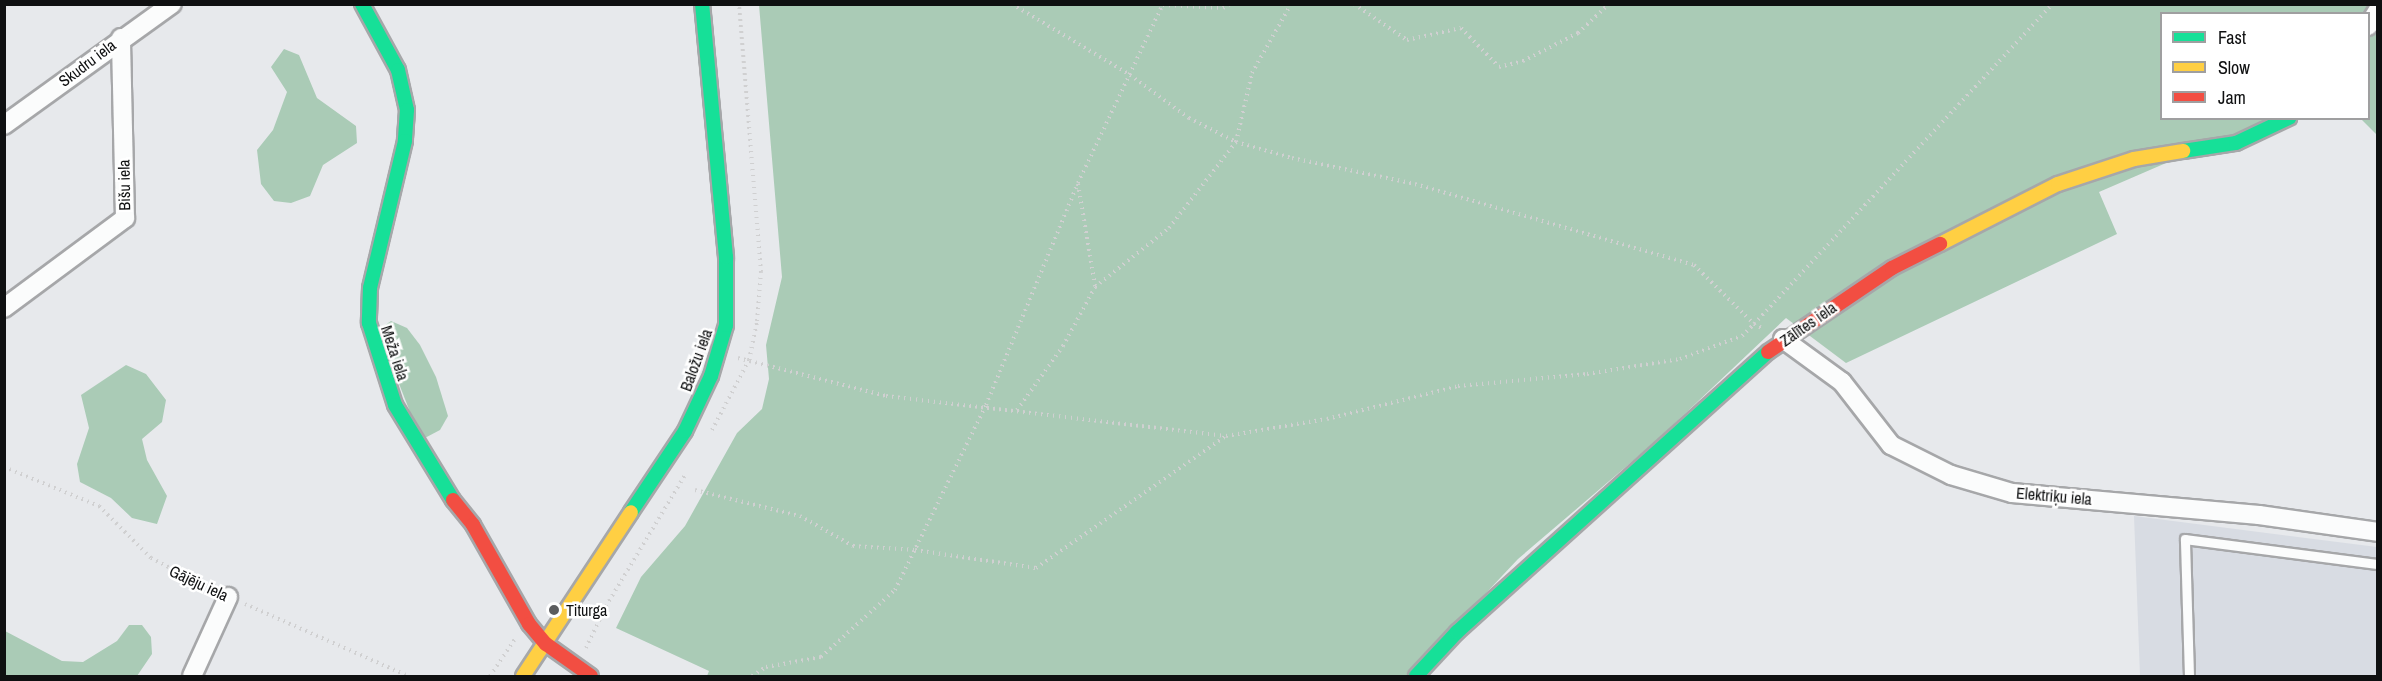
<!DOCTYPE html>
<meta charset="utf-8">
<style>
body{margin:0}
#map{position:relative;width:2382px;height:681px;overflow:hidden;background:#e7e9ec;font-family:"Archivo Narrow",sans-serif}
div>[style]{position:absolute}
.built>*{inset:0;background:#d8dce3}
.forest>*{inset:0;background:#aacbb6}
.path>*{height:4px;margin-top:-2px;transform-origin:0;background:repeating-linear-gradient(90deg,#d0d0d1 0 1.5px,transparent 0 6px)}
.roads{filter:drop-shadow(2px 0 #a6a7a9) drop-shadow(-2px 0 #a6a7a9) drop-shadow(0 2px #a6a7a9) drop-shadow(0 -2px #a6a7a9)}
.lane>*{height:9px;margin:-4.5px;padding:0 4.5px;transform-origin:4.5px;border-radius:4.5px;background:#fbfcfc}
.street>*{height:18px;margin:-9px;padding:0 9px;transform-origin:9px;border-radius:9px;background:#fbfcfc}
.fast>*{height:14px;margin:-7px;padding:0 7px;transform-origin:7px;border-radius:7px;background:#16e098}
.slow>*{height:14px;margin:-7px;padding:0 7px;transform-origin:7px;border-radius:7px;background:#ffcf43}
.jam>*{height:14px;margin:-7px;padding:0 7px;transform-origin:7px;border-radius:7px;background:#f24e42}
.dots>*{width:16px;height:16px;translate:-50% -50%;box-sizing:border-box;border:3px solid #fff;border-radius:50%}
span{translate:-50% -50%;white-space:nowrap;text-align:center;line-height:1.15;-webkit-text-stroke:5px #fff;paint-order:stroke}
.street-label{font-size:16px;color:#0f1011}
.poi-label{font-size:16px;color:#0f1011}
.left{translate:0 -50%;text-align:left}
.frame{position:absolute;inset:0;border:6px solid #0f1011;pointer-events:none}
.legend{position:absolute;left:2160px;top:12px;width:210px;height:108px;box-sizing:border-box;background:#fff;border:2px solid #9f9fa0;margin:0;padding:8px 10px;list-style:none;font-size:18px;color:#0f1011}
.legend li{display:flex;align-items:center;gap:12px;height:30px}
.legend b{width:30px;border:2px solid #9f9fa0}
</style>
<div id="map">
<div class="built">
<div style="clip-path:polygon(2134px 516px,2377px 547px,2377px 676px,2140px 676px)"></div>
</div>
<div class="forest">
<div style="clip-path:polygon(759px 5px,2377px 5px,2377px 135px,2361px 119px,2368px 118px,2368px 14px,2162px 14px,2162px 118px,2293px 119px,2210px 144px,2099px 192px,2117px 234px,1846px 363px,1786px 318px,1656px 441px,1518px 559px,1408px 676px,707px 676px,709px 671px,616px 628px,641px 577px,685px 526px,737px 433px,762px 409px,769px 379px,766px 345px,782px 277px)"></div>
<div style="clip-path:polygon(284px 49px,299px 55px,317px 98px,356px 126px,357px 143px,323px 165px,310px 196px,291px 203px,274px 201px,261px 184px,257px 150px,273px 130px,287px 92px,271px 67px)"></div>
<div style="clip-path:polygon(391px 321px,407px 328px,420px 345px,436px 377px,448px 416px,440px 430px,421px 440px,378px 330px)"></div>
<div style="clip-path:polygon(126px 365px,146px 374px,166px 400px,162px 422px,142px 439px,147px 460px,167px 496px,157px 524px,132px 518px,111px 498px,80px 482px,77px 464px,89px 428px,81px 395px)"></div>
<div style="clip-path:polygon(129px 625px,142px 625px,151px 637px,152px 654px,137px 676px,5px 676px,5px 631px,62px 661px,83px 662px,117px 641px)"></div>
</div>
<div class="path">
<div style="left:1012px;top:4px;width:138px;rotate:31deg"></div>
<div style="left:1130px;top:75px;width:73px;rotate:36.1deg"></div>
<div style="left:1189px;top:118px;width:53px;rotate:27.1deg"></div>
<div style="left:1236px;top:142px;width:58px;rotate:15.9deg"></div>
<div style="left:1292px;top:158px;width:126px;rotate:11.9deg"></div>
<div style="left:1415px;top:184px;width:291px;rotate:16.2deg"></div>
<div style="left:1694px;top:265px;width:84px;rotate:44.5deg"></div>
<div style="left:1754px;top:324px;width:437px;rotate:-47deg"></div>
<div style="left:1354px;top:4px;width:64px;rotate:34.2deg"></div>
<div style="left:1407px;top:40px;width:55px;rotate:-12.5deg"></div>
<div style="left:1461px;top:28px;width:54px;rotate:45.7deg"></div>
<div style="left:1499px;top:67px;width:25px;rotate:-14deg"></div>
<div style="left:1523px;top:61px;width:62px;rotate:-27deg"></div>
<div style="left:1578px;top:33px;width:42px;rotate:-43.1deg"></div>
<div style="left:1163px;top:5px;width:60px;rotate:2.9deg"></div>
<div style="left:1223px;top:8px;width:8px;rotate:-30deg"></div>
<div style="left:1078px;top:184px;width:103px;rotate:80.5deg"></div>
<div style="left:738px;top:358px;width:153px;rotate:14.4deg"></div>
<div style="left:886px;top:396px;width:342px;rotate:6.7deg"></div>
<div style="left:1226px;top:436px;width:102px;rotate:-9.6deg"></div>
<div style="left:1327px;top:419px;width:135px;rotate:-14.1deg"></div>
<div style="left:1458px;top:386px;width:130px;rotate:-5.3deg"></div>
<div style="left:1587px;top:374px;width:94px;rotate:-9.2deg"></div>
<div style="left:1680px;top:359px;width:66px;rotate:-20.4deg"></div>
<div style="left:1742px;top:336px;width:17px;rotate:-45deg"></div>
<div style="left:1754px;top:324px;width:11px;rotate:27deg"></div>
<div style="left:1017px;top:410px;width:79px;rotate:-54.3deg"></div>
<div style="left:1063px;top:346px;width:67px;rotate:-61.5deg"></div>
<div style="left:1095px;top:287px;width:95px;rotate:-38.6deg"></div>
<div style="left:1169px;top:228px;width:109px;rotate:-52.1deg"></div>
<div style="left:1236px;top:142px;width:71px;rotate:-76.9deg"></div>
<div style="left:1252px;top:73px;width:79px;rotate:-60.5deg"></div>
<div style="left:712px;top:430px;width:79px;rotate:-62.1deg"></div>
<div style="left:749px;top:360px;width:40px;rotate:-78deg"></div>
<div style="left:757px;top:321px;width:49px;rotate:-85.3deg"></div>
<div style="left:761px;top:272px;width:269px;rotate:-94.7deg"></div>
<div style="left:4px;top:467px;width:103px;rotate:22.3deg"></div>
<div style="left:99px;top:506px;width:74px;rotate:45deg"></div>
<div style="left:151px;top:558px;width:70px;rotate:27.3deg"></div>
<div style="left:695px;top:490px;width:108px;rotate:13.9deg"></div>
<div style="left:800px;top:516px;width:61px;rotate:29.5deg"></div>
<div style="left:853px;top:546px;width:62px;rotate:3.7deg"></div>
<div style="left:915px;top:550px;width:122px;rotate:8.5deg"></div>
<div style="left:1036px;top:568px;width:231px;rotate:-34.8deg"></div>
<div style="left:245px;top:604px;width:178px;rotate:23.8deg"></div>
<div style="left:586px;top:648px;width:47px;rotate:-64.5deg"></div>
<div style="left:606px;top:606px;width:153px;rotate:-58.9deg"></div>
<div style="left:490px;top:676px;width:45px;rotate:-56deg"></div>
<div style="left:752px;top:676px;width:17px;rotate:-33deg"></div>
<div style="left:766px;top:667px;width:56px;rotate:-10.3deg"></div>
<div style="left:821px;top:657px;width:100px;rotate:-42.2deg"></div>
<div style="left:895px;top:590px;width:206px;rotate:-63.8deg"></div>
<div style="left:986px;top:405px;width:240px;rotate:-67.5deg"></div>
<div style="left:1078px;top:183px;width:198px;rotate:-64.6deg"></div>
</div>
<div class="roads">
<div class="lane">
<div style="left:2189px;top:676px;width:137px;rotate:-91.7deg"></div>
<div style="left:2185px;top:539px;width:195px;rotate:7.4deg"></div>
</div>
<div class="street">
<div style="left:2368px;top:26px;width:19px;rotate:-58deg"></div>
<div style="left:4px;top:125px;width:207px;rotate:-35.8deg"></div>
<div style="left:4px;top:308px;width:151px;rotate:-36.6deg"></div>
<div style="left:125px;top:218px;width:180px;rotate:-91.3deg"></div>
<div style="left:1783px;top:339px;width:73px;rotate:36.1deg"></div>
<div style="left:1842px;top:382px;width:80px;rotate:52.1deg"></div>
<div style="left:1891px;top:445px;width:67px;rotate:26.6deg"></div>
<div style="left:1951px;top:475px;width:64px;rotate:16.4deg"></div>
<div style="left:2012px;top:493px;width:248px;rotate:5.1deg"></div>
<div style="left:2259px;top:515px;width:120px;rotate:8.1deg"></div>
<div style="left:192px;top:676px;width:87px;rotate:-65.5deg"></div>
</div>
<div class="fast">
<div style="left:362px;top:4px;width:75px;rotate:61.4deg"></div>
<div style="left:398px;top:70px;width:41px;rotate:77.3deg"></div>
<div style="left:407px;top:110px;width:31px;rotate:94deg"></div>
<div style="left:405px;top:141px;width:151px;rotate:103.4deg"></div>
<div style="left:370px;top:288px;width:35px;rotate:92deg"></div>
<div style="left:369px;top:323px;width:86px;rotate:72.4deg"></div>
<div style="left:395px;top:405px;width:111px;rotate:58.6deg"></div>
<div style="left:2183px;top:151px;width:54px;rotate:-8.6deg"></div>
<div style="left:2236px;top:143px;width:59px;rotate:-25.3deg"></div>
<div style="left:631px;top:512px;width:97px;rotate:-56.3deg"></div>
<div style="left:685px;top:431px;width:61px;rotate:-64.7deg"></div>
<div style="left:711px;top:376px;width:53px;rotate:-73.6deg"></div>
<div style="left:726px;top:325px;width:68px;rotate:-90deg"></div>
<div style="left:726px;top:257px;width:254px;rotate:-95.4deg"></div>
<div style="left:1416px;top:676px;width:60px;rotate:-47deg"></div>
<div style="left:1457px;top:632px;width:418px;rotate:-42deg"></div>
</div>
<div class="slow">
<div style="left:1940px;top:244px;width:132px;rotate:-27deg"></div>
<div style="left:2058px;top:184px;width:80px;rotate:-18.2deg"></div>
<div style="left:2134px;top:159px;width:50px;rotate:-9.3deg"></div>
<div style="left:523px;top:676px;width:196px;rotate:-56.6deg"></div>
</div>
<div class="jam">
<div style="left:1768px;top:352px;width:150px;rotate:-34.1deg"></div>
<div style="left:1892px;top:268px;width:54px;rotate:-26.6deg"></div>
<div style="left:453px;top:500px;width:32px;rotate:51deg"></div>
<div style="left:473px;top:525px;width:114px;rotate:60.5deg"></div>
<div style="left:529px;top:624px;width:26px;rotate:50deg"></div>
<div style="left:546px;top:644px;width:55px;rotate:35.4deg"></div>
</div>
</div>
<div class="dots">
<div style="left:554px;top:610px;background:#5b5c5e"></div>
</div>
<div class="street-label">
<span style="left:87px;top:63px;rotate:-37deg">Skudru iela</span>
<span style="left:124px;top:185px;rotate:-91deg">Bišu iela</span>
<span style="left:1808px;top:324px;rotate:-35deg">Zālītes iela</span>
<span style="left:395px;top:353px;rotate:72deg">Meža iela</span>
<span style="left:696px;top:360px;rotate:-70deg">Baložu iela</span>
<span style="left:2054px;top:496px;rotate:5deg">Elektriķu iela</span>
<span style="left:199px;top:583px;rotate:25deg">Gājēju iela</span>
</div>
<div class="poi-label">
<span class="left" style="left:566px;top:610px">Titurga</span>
</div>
<div class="frame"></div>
<ul class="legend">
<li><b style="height:8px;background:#16e098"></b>Fast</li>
<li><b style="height:8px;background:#ffcf43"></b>Slow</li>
<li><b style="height:8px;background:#f24e42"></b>Jam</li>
</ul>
</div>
